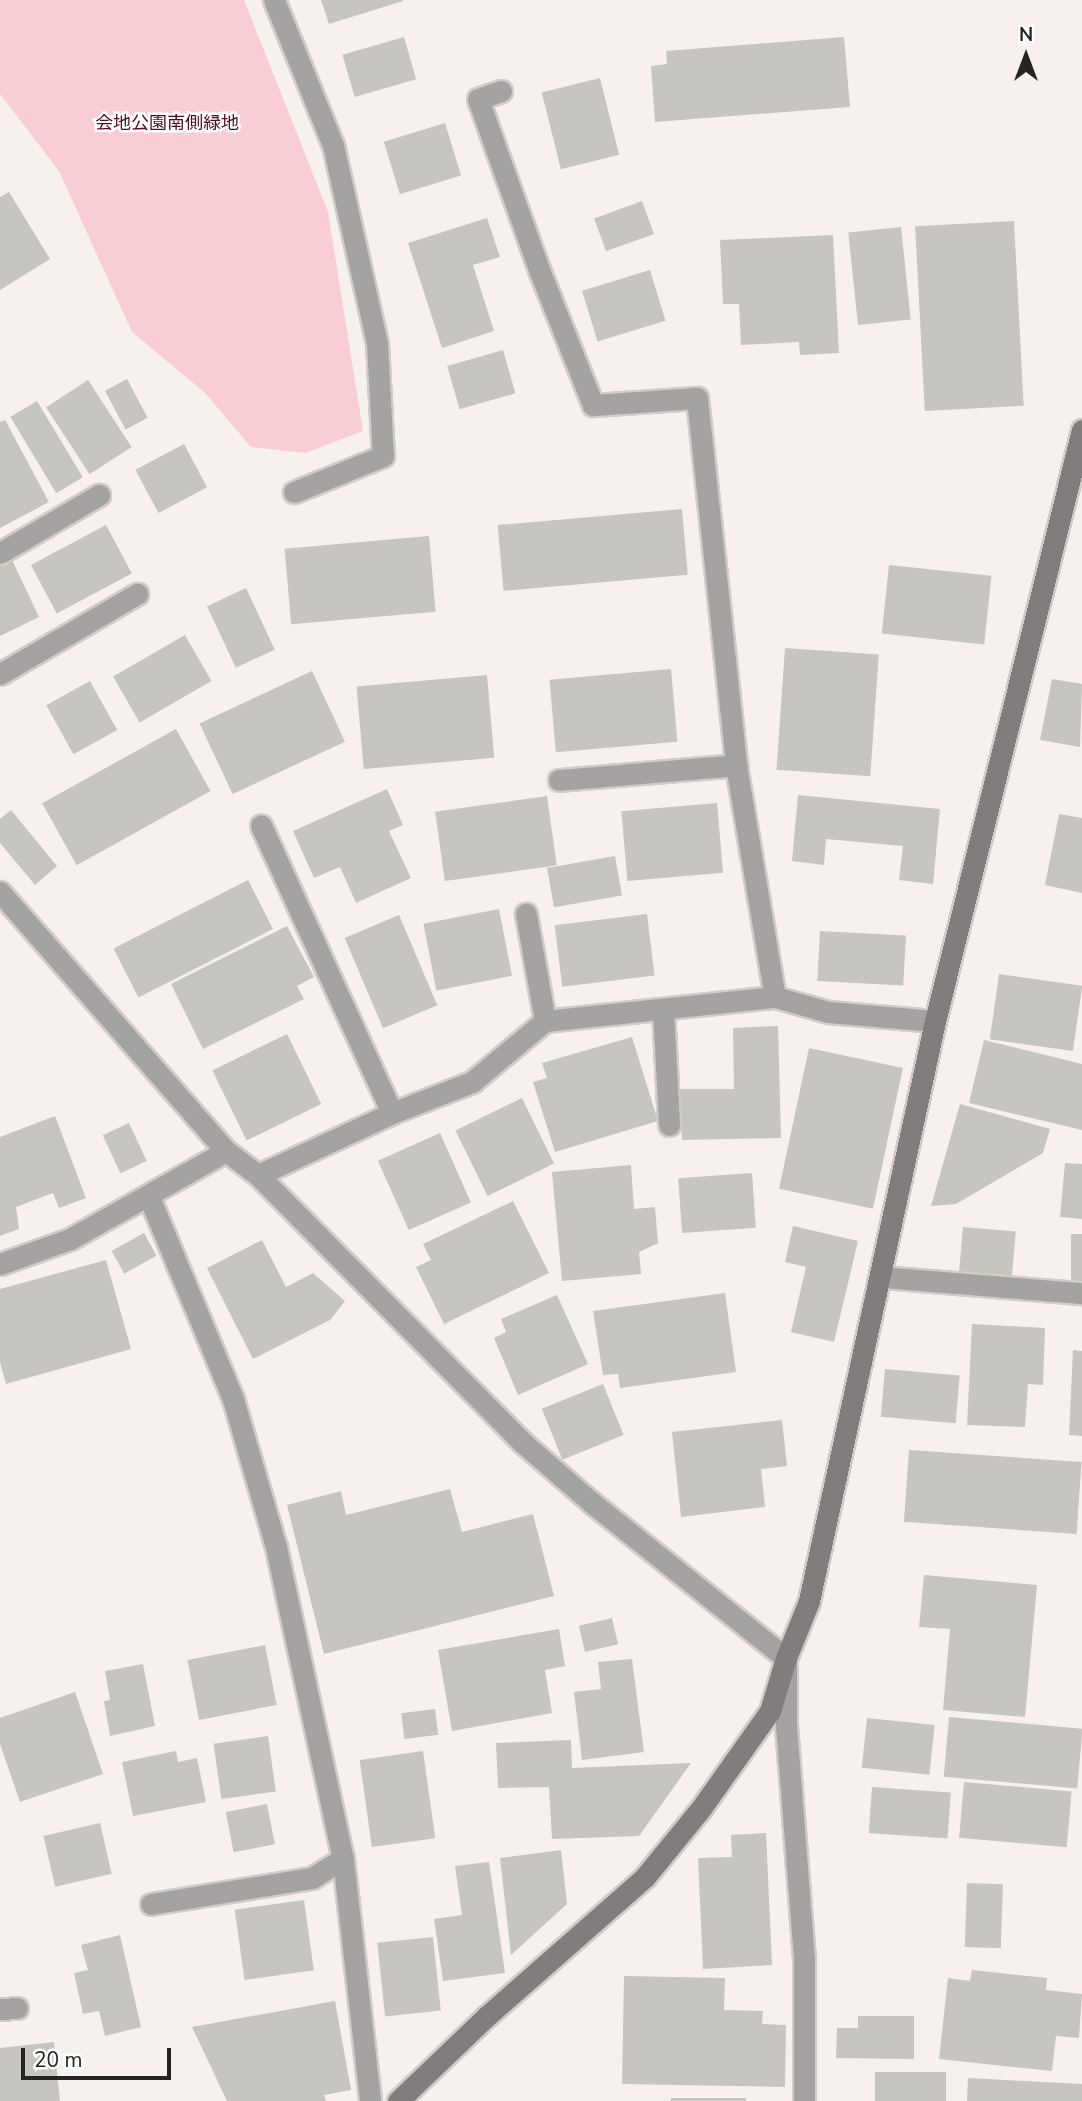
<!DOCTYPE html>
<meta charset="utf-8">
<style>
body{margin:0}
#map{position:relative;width:1082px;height:2101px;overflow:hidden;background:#f6f1ee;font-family:"Nunito Sans","Noto Sans JP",sans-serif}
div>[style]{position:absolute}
.green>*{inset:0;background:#f8cdd4}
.building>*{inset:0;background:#c6c5c0;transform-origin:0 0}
.roads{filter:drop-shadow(2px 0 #d1ccc9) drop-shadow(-2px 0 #d1ccc9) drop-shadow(0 2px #d1ccc9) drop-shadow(0 -2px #d1ccc9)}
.lane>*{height:21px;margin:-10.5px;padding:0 10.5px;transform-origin:10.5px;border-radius:10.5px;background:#a5a3a2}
.street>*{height:21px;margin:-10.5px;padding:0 10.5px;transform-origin:10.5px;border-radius:10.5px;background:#a5a3a2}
.secondary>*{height:21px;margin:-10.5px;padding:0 10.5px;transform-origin:10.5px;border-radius:10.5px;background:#807d7c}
span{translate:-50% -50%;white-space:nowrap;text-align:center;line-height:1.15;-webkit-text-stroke:5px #fff;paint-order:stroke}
.park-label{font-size:18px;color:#4c0f22}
.north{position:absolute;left:991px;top:21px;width:70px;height:70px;-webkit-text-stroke:5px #fff;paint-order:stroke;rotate:0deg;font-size:19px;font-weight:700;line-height:28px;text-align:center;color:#262423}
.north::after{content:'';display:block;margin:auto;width:24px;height:32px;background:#262423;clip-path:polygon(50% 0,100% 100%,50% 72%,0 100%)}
.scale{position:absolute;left:21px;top:2048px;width:150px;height:32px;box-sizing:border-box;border:4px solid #262423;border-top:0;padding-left:9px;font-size:21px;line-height:24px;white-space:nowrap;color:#262423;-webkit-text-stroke:5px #fff;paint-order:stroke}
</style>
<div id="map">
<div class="green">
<div style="clip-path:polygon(0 0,244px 0,328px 212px,363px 431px,305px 453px,251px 447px,205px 393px,132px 332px,59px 171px,0 94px)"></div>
</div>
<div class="building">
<div style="clip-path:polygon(321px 0,403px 0,403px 1px,329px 24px)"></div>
<div style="left:404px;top:37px;width:44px;height:64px;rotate:74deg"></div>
<div style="clip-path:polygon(844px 37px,850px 107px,655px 122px,651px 66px,667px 64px,666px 51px)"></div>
<div style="left:600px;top:78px;width:79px;height:60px;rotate:76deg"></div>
<div style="left:445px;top:123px;width:55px;height:64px;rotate:73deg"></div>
<div style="clip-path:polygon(9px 192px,50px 259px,0 290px,0 197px)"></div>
<div style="left:642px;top:201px;width:35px;height:51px;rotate:70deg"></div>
<div style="clip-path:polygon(487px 218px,500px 257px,473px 265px,494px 331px,442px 348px,408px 243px)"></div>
<div style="left:1014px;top:221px;width:185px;height:99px;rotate:87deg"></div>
<div style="left:901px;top:227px;width:93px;height:53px;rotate:84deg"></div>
<div style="clip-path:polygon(833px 235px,839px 353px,800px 355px,799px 342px,741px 345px,739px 304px,723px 304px,720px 240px)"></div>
<div style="left:650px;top:270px;width:53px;height:71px;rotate:73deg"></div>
<div style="left:503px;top:350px;width:45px;height:58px;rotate:74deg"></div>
<div style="left:127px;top:379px;width:44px;height:25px;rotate:62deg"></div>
<div style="left:88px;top:380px;width:80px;height:50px;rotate:57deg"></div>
<div style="left:37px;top:401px;width:89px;height:31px;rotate:59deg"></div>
<div style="clip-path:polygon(5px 420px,49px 502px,0 528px,0 422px)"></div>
<div style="left:184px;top:444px;width:49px;height:55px;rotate:62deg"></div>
<div style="left:682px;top:509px;width:66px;height:185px;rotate:85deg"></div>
<div style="left:106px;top:525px;width:55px;height:85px;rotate:62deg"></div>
<div style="left:429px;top:536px;width:76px;height:145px;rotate:85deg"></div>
<div style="clip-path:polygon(12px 560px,39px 617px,0 636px,0 566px)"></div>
<div style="left:889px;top:565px;width:103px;height:69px;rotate:6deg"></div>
<div style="left:246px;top:588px;width:68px;height:43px;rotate:65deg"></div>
<div style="left:185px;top:635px;width:53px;height:83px;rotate:60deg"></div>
<div style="left:785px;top:648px;width:94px;height:122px;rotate:4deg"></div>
<div style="left:671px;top:669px;width:73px;height:122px;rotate:85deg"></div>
<div style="left:312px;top:671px;width:78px;height:124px;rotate:65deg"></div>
<div style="left:487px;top:675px;width:83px;height:131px;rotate:85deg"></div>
<div style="clip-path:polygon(1052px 679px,1082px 684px,1080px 747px,1040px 740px)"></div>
<div style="left:90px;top:681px;width:56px;height:50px;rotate:61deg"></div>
<div style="left:176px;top:729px;width:71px;height:153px;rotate:61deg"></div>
<div style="clip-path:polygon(387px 789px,403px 825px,389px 831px,411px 878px,356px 903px,340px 867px,314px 878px,293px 831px)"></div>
<div style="clip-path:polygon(798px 795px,940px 809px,933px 884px,899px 880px,903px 846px,826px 839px,824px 865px,792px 861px)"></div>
<div style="left:547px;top:796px;width:70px;height:113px;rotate:82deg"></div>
<div style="left:717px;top:803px;width:70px;height:96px;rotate:85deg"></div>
<div style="clip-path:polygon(11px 810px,57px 866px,35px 885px,0 843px,0 819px)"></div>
<div style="clip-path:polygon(1059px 814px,1082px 818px,1082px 893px,1045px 885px)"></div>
<div style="left:615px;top:856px;width:40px;height:69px;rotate:80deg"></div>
<div style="left:248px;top:880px;width:55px;height:151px;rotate:63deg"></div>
<div style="left:499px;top:909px;width:68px;height:77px;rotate:79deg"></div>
<div style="left:647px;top:914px;width:62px;height:93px;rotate:83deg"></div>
<div style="left:399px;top:915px;width:98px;height:59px;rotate:67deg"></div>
<div style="clip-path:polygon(287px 926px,314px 977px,297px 986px,304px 999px,203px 1049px,171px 984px)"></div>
<div style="left:820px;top:931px;width:86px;height:50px;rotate:3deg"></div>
<div style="left:999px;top:974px;width:84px;height:66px;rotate:8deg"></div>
<div style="clip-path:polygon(778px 1026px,781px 1138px,682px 1140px,680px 1089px,734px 1089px,733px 1028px)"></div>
<div style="left:287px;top:1034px;width:78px;height:83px;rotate:64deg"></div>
<div style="clip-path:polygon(632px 1037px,658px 1121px,555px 1152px,533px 1082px,547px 1078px,542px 1063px)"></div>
<div style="clip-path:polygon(984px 1040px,1082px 1064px,1082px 1130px,969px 1103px)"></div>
<div style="left:809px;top:1048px;width:96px;height:144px;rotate:12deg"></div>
<div style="left:522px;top:1098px;width:73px;height:74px;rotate:64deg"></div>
<div style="clip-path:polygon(960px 1104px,1050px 1129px,1043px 1153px,956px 1204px,931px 1206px)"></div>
<div style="clip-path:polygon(55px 1116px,86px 1198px,59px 1208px,53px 1193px,16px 1207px,19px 1229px,0 1236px,0 1137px)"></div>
<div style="left:129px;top:1123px;width:42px;height:29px;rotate:65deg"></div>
<div style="left:440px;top:1133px;width:76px;height:68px;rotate:66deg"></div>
<div style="clip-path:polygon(1065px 1163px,1082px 1164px,1082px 1219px,1060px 1217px)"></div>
<div style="clip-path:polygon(631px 1165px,634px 1209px,655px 1207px,658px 1243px,639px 1252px,641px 1274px,562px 1281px,552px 1172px)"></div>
<div style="left:752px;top:1173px;width:55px;height:74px;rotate:86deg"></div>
<div style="clip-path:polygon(513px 1201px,549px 1273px,444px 1324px,416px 1267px,431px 1260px,423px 1244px)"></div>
<div style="clip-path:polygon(793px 1226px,858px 1241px,834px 1342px,791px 1332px,806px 1267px,785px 1262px)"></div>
<div style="left:963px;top:1227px;width:53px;height:45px;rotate:5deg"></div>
<div style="left:144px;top:1233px;width:26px;height:37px;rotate:61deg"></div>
<div style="left:1071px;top:1234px;width:11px;height:48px"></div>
<div style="clip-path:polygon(262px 1240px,286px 1287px,313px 1273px,345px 1301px,330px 1320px,253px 1359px,207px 1268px)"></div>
<div style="clip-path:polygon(106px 1260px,131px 1349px,6px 1384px,0 1362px,0 1289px)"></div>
<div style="clip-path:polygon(725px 1293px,736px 1372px,620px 1388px,618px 1374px,603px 1375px,593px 1311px)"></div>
<div style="clip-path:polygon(557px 1295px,588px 1364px,518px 1395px,494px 1338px,506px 1332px,501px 1319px)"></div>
<div style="clip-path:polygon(972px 1324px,1045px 1328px,1043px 1385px,1028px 1384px,1025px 1427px,967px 1425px)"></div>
<div style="clip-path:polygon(1073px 1350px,1082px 1351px,1082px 1436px,1069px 1435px)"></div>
<div style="left:885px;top:1369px;width:75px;height:48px;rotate:5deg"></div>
<div style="left:603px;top:1384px;width:55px;height:66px;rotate:68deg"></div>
<div style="clip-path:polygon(782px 1420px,787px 1466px,761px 1469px,765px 1507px,681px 1517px,672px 1432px)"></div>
<div style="left:909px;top:1450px;width:173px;height:72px;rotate:4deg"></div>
<div style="clip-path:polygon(450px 1489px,462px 1532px,533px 1514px,554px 1596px,324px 1654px,287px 1505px,341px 1491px,346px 1515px)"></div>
<div style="clip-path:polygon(924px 1575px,1037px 1585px,1025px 1717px,943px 1710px,950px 1629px,919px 1627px)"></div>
<div style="left:612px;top:1618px;width:27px;height:34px;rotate:77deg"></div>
<div style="clip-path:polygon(559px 1629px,565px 1666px,545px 1670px,552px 1713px,452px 1731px,438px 1650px)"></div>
<div style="left:265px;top:1645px;width:61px;height:79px;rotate:79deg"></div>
<div style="clip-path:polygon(632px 1659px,644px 1752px,582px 1760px,574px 1692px,601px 1689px,598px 1662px)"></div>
<div style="clip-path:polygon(143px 1664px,155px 1726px,110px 1736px,104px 1701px,110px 1700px,105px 1671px)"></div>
<div style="clip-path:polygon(75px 1692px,103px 1774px,20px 1802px,0 1744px,0 1718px)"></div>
<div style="left:435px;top:1709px;width:26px;height:34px;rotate:83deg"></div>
<div style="left:949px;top:1717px;width:134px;height:60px;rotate:5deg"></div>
<div style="left:867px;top:1718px;width:68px;height:50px;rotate:6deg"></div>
<div style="left:268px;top:1736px;width:56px;height:55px;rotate:82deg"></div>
<div style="clip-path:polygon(571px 1740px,572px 1768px,691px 1763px,639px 1836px,552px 1839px,549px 1787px,498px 1788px,496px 1743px)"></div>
<div style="clip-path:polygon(176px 1751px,178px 1762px,197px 1758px,206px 1802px,133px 1816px,122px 1762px)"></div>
<div style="left:423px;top:1751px;width:88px;height:64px;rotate:82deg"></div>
<div style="left:964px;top:1782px;width:108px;height:56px;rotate:5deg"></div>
<div style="left:872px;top:1787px;width:79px;height:46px;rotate:4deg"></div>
<div style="left:267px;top:1804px;width:41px;height:42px;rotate:79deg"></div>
<div style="left:100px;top:1823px;width:52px;height:58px;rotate:77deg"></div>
<div style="clip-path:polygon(766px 1833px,772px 1965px,703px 1969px,698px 1858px,732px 1857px,731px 1835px)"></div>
<div style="clip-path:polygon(561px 1850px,567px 1904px,511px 1955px,500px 1858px)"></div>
<div style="clip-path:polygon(489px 1862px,505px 1973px,443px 1981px,434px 1919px,462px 1915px,455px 1866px)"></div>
<div style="left:967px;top:1883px;width:36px;height:64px;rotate:2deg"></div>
<div style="left:304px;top:1900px;width:71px;height:70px;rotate:82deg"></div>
<div style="clip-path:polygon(120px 1935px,141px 2027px,105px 2036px,99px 2011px,83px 2014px,74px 1973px,88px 1970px,81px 1945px)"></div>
<div style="left:433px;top:1937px;width:74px;height:56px;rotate:84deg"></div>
<div style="clip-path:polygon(972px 1970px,1047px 1978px,1046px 1990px,1082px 1994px,1079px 2038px,1056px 2036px,1052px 2071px,939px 2059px,948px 1978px,970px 1981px)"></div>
<div style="clip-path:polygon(624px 1976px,725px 1978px,724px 2010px,763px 2011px,762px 2024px,786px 2025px,785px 2087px,622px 2084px)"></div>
<div style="clip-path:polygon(335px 2001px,351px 2090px,324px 2095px,326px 2101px,227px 2101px,192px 2027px)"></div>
<div style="clip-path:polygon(858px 2016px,914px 2016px,914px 2059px,836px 2058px,837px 2028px,858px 2028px)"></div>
<div style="clip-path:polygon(54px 2042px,60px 2101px,0 2101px,0 2048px)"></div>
<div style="left:875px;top:2072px;width:71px;height:29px"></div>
<div style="clip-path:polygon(968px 2078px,1082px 2084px,1082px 2101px,967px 2101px)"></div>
<div style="left:671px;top:2098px;width:75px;height:3px"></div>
</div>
<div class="roads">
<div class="lane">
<div style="left:151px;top:1904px;width:163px;rotate:-9.2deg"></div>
<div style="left:312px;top:1878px;width:36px;rotate:-32deg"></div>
</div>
<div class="street">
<div style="left:274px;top:0;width:157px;rotate:67.9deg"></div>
<div style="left:333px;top:145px;width:203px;rotate:77.5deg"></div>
<div style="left:377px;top:343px;width:113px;rotate:87deg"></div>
<div style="left:383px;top:456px;width:96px;rotate:158deg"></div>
<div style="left:501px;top:91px;width:24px;rotate:161deg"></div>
<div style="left:478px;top:99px;width:184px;rotate:70.3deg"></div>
<div style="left:540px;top:272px;width:143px;rotate:68.3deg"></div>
<div style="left:593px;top:405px;width:104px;rotate:-3.9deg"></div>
<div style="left:697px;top:398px;width:369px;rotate:83.9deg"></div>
<div style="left:736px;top:765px;width:235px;rotate:80.5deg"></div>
<div style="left:0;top:553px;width:115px;rotate:-30.4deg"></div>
<div style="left:0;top:674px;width:159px;rotate:-30.3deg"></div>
<div style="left:559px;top:780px;width:178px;rotate:-4.8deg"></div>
<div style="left:0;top:892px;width:344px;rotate:48.9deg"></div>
<div style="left:226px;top:1151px;width:40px;rotate:37deg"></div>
<div style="left:258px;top:1175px;width:375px;rotate:45.3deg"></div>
<div style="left:522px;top:1442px;width:91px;rotate:41deg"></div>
<div style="left:591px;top:1502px;width:250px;rotate:38.7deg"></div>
<div style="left:786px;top:1658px;width:67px;rotate:90deg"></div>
<div style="left:786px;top:1725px;width:235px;rotate:85.6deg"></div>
<div style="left:804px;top:1959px;width:142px;rotate:90deg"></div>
<div style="left:663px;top:1009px;width:116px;rotate:87deg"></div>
<div style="left:545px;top:1021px;width:231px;rotate:-6deg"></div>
<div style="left:775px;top:997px;width:55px;rotate:15.8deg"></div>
<div style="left:828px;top:1012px;width:107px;rotate:4.8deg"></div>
<div style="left:392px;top:1113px;width:86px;rotate:-21.2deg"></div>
<div style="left:472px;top:1082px;width:95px;rotate:-39.9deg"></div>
<div style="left:545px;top:1021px;width:109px;rotate:-100.1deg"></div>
<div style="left:258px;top:1175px;width:148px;rotate:-24.8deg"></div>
<div style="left:392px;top:1113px;width:316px;rotate:-114.5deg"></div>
<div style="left:149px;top:1197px;width:219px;rotate:67.4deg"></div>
<div style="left:233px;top:1399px;width:154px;rotate:73.8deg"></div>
<div style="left:276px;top:1547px;width:319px;rotate:77.9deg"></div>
<div style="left:343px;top:1859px;width:244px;rotate:83.6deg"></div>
<div style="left:0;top:1264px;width:74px;rotate:-19.7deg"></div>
<div style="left:70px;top:1239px;width:179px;rotate:-29.4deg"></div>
<div style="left:881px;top:1277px;width:202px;rotate:4.6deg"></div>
<div style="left:0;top:2009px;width:17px;rotate:-3deg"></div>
</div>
<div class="secondary">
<div style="left:398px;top:2101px;width:123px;rotate:-43.7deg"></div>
<div style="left:487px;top:2016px;width:210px;rotate:-41.3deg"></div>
<div style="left:645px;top:1877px;width:90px;rotate:-50.8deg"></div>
<div style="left:702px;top:1807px;width:118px;rotate:-54.7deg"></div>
<div style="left:770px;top:1711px;width:55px;rotate:-73.2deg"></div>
<div style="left:786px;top:1658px;width:61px;rotate:-68deg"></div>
<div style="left:809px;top:1601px;width:594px;rotate:-77.74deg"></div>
<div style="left:935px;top:1021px;width:609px;rotate:-76.03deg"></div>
</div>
</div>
<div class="park-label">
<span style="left:167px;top:123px">会地公園南側緑地</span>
</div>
<div class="north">N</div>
<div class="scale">20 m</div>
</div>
